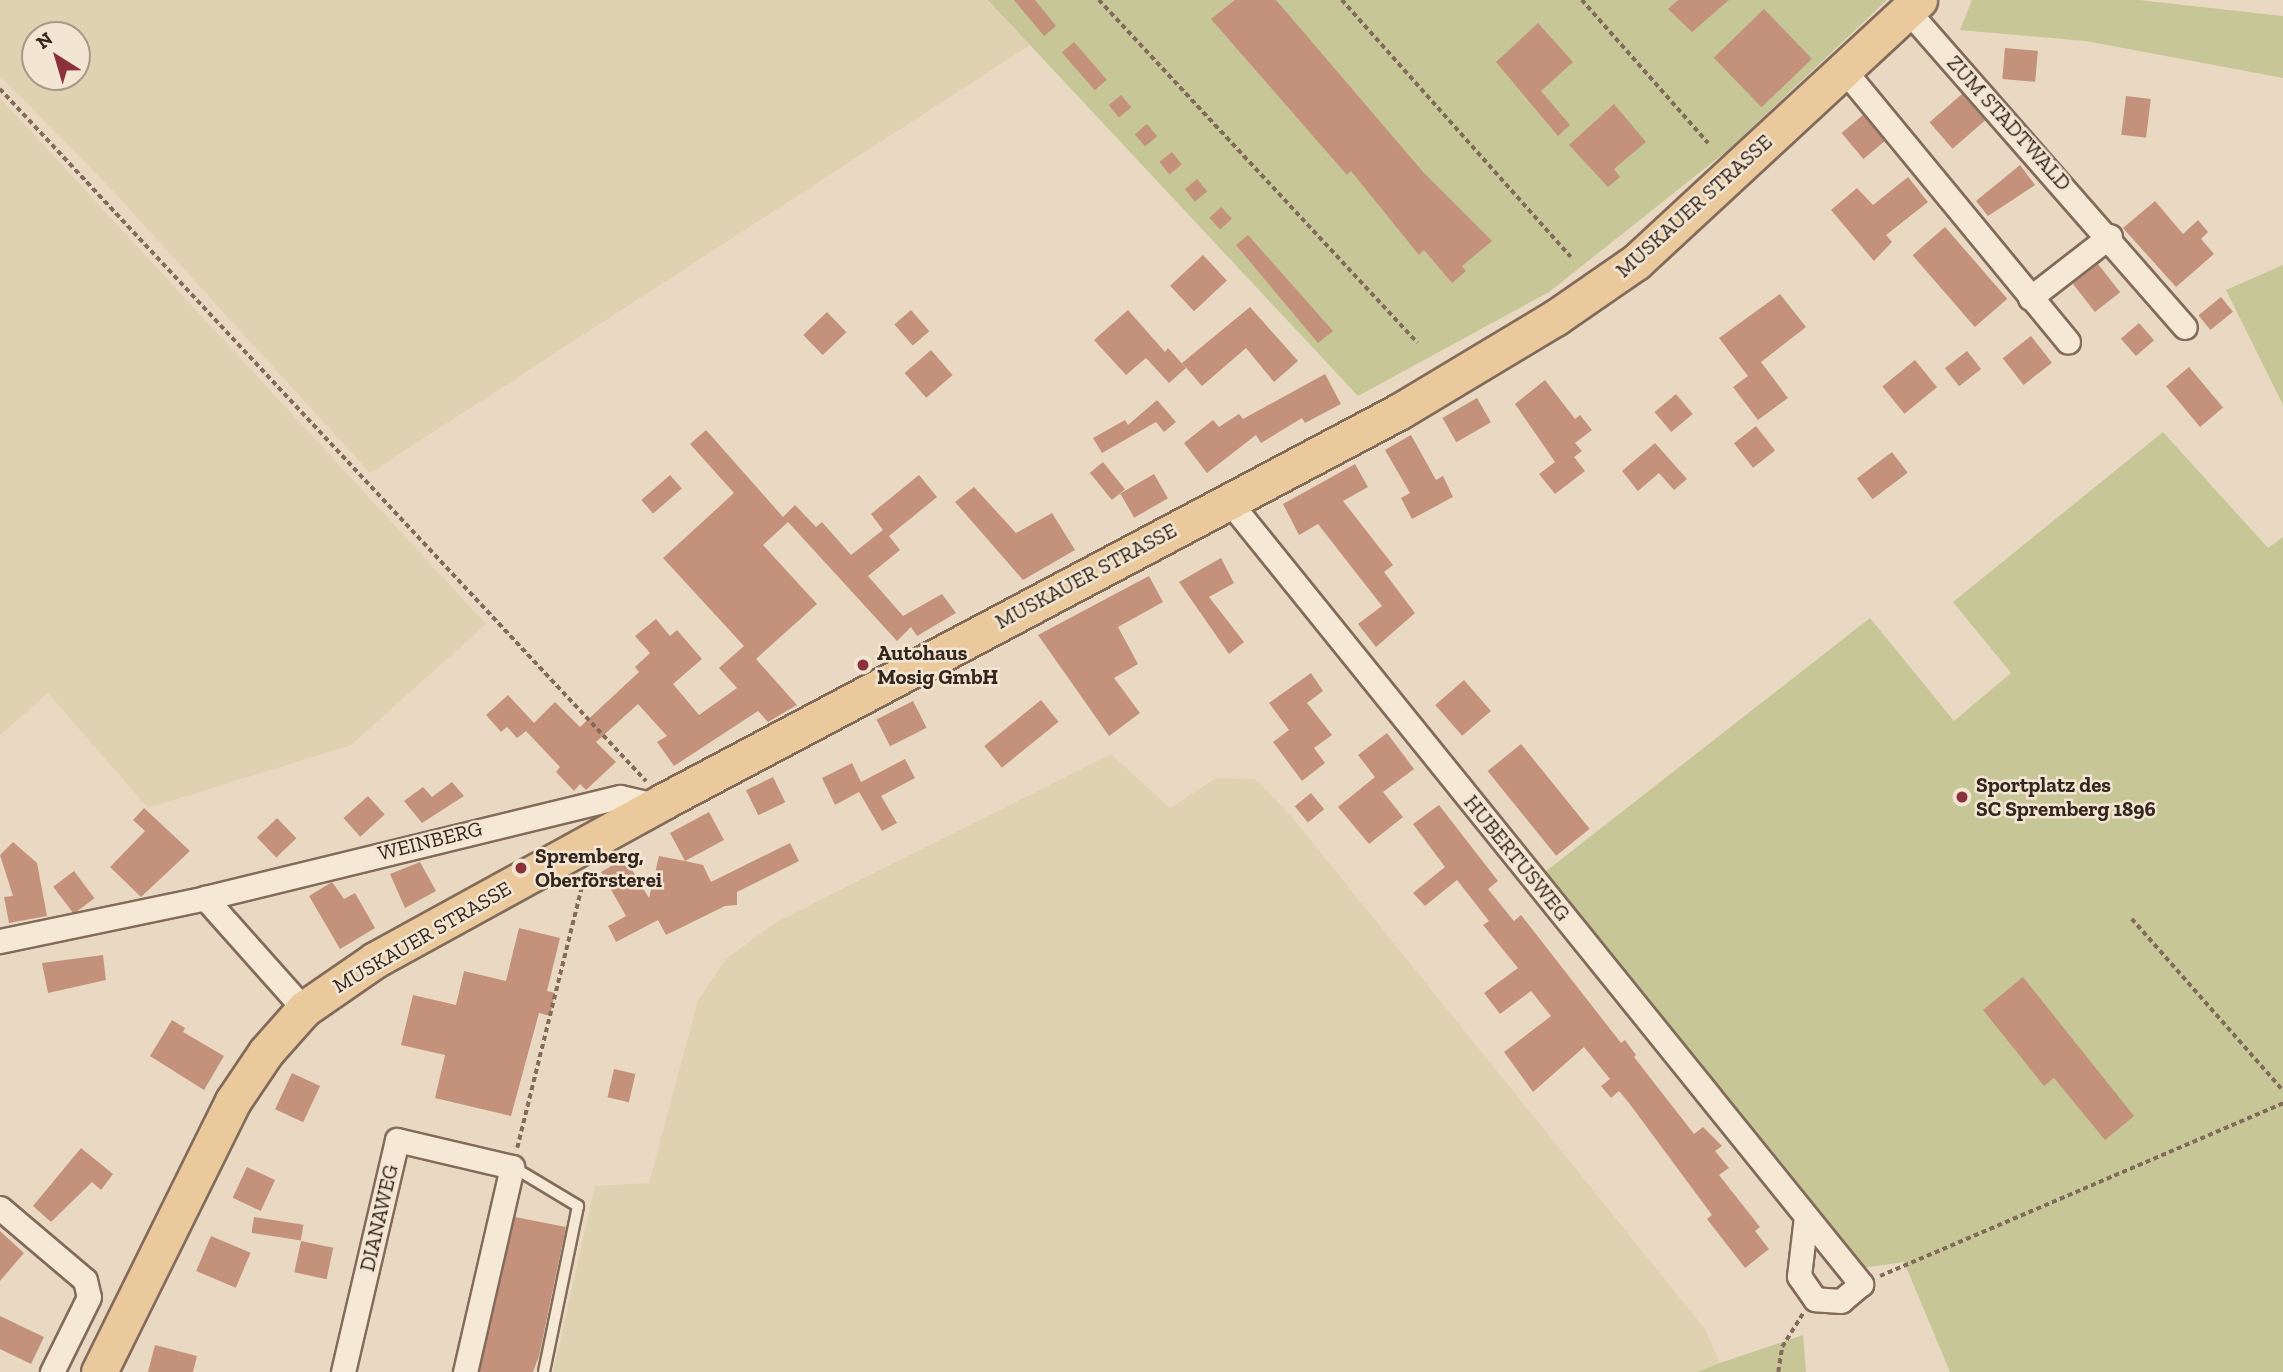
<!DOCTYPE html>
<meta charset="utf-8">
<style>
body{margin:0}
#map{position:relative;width:2283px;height:1372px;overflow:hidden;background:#e9d9c2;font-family:"Zilla Slab",serif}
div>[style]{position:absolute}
.farmland>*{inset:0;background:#ded2b1}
.green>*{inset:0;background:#c6c697}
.building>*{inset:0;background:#c4927b;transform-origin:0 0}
.path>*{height:3.5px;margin-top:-1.75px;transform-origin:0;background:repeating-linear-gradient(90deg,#826b5b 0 5px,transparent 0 8.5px)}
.roads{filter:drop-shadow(2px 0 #826b5b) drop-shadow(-2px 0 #826b5b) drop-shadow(0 2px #826b5b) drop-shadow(0 -2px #826b5b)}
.service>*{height:10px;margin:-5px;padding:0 5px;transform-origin:5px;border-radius:5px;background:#f5e8d5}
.minor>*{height:23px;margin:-11.5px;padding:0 11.5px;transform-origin:11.5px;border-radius:11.5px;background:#f5e8d5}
.primary>*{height:35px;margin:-17.5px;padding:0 17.5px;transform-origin:17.5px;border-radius:17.5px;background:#eac99d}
.dots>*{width:19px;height:19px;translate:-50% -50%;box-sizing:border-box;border:4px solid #f2e5d1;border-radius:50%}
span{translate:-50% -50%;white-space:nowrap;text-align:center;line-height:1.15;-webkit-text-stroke:5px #f2e5d1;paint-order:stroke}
.street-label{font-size:21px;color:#33261e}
.poi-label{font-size:21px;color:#33261e;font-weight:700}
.left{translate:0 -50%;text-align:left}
.north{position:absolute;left:21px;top:21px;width:70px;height:70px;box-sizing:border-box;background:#f2e5d1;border:2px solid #a69989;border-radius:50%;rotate:323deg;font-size:19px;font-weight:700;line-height:28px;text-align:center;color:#33261e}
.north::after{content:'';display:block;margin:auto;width:24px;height:32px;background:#8b313b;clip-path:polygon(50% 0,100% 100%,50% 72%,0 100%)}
</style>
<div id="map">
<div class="farmland">
<div style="clip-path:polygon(evenodd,0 0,989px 0,1030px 45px,370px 473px,113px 191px,0 76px,0 0,35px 35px,77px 35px,77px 77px,35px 77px,35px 35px)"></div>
<div style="clip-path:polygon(0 98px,486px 624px,351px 745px,148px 808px,48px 693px,0 735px)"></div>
<div style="clip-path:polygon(1111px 754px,1170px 808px,1216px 778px,1255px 779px,1292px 817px,1705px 1329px,1720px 1363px,1697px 1372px,553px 1372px,595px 1186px,649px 1183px,698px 1000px,726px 959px,775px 923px)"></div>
</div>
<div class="green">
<div style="clip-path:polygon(988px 0,1887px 0,1728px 150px,1549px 292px,1358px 396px)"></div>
<div style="clip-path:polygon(1972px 0,2139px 0,2283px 16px,2283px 78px,2086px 41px,1960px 30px)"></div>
<div style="clip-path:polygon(2283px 265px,2283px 405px,2226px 290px)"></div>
<div style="clip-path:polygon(2163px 432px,2268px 548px,2283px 537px,2283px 1372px,1950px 1372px,1904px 1262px,1863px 1268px,1545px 872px,1870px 618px,1954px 721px,2011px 673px,1953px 602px)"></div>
<div style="clip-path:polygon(1803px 1335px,1806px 1372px,1697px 1372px,1720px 1363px)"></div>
</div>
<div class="building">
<div style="clip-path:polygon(1014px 0,1035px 0,1056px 26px,1044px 36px)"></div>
<div style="clip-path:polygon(1235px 0,1276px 0,1424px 173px,1492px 241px,1462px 266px,1466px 271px,1452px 283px,1424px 250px,1419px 255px,1351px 171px,1347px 175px,1211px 19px)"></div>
<div style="clip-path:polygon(1678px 0,1729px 0,1692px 32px,1668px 9px)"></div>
<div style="left:1764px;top:9px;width:69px;height:70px;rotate:46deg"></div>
<div style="clip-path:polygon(1538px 23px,1573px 62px,1541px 91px,1570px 125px,1558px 136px,1496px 62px)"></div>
<div style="left:1074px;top:42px;width:50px;height:16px;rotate:49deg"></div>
<div style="left:2005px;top:48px;width:33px;height:31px;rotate:5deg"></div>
<div style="left:1962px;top:94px;width:35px;height:43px;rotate:49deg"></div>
<div style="left:1121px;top:95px;width:16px;height:16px;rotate:50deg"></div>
<div style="left:2126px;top:96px;width:25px;height:39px;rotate:7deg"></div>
<div style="clip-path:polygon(1614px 104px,1646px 142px,1614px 169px,1620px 177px,1608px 187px,1569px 145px)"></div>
<div style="left:1863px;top:115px;width:34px;height:28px;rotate:50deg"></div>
<div style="left:1147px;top:124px;width:16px;height:16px;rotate:50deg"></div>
<div style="left:1172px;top:152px;width:16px;height:16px;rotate:52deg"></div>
<div style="clip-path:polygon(2020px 165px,2035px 185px,1988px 216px,1976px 201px)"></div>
<div style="clip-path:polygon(1908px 177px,1928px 202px,1886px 235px,1892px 242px,1874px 261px,1831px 210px,1857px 188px,1873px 205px)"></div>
<div style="left:1197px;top:179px;width:16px;height:16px;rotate:50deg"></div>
<div style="clip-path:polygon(2155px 201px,2183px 234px,2198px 220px,2208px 232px,2201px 239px,2214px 254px,2176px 287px,2123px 228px)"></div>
<div style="left:1221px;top:207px;width:16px;height:16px;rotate:47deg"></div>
<div style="left:1945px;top:227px;width:95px;height:43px;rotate:49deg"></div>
<div style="clip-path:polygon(1248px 235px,1333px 331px,1318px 343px,1236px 245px)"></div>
<div style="left:1203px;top:255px;width:35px;height:45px;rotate:47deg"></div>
<div style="left:2098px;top:264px;width:36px;height:32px;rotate:52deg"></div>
<div style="clip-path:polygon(1780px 294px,1806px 327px,1761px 362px,1788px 398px,1758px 420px,1733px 387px,1748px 376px,1719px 338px)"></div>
<div style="left:2221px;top:297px;width:19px;height:29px;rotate:51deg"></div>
<div style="clip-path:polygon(1250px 307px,1298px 361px,1274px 382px,1246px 348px,1202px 386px,1182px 363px)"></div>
<div style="left:911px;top:310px;width:28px;height:22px;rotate:49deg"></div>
<div style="clip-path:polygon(1128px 310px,1165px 352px,1168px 348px,1186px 368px,1169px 383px,1146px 358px,1126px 375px,1094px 340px)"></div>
<div style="left:827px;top:312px;width:28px;height:33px;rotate:46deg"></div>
<div style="left:2139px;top:323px;width:23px;height:24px;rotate:49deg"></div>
<div style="left:2031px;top:336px;width:34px;height:36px;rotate:52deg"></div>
<div style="left:931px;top:350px;width:33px;height:35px;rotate:49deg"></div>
<div style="left:1967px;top:351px;width:23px;height:28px;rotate:52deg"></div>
<div style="left:1915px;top:360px;width:35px;height:42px;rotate:51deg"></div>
<div style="left:2189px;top:367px;width:53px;height:30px;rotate:50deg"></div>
<div style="clip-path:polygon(1325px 374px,1341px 404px,1305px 423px,1302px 418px,1261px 443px,1256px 435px,1207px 473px,1184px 443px,1213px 420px,1219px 427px,1239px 414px,1243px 419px)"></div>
<div style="clip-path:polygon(1545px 380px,1575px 419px,1580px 415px,1592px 430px,1575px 443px,1582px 451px,1574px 457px,1585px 471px,1555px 494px,1539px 474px,1555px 462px,1515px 404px)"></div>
<div style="left:1676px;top:394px;width:26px;height:28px;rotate:50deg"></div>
<div style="left:1477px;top:398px;width:28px;height:40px;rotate:60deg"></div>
<div style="clip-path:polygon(1157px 400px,1176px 422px,1164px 432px,1156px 422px,1102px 453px,1093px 438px,1125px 420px,1128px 425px)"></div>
<div style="left:1756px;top:426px;width:31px;height:28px;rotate:52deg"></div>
<div style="clip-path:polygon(706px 430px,783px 517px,795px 505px,816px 527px,822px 522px,851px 555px,883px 530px,871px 514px,919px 475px,937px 497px,889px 536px,900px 550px,868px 576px,903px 616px,942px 594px,956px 613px,917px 636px,911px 627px,897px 641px,788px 522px,763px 545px,817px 604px,756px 659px,797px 705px,768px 722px,758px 711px,674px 766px,657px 742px,667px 736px,638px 704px,596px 742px,616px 762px,586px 790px,580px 784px,574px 791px,556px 772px,560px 767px,526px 731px,517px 738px,507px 727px,501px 732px,486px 715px,508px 695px,534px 723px,555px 702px,580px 727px,639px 672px,635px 667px,650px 653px,635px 636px,656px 619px,670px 636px,677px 630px,702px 659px,673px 684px,699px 715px,737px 688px,719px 668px,744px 646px,663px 558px,734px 493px,690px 444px)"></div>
<div style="clip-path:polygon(1411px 435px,1436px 480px,1443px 476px,1453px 497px,1412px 519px,1401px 498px,1410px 493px,1385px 450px)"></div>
<div style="clip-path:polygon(1655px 443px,1687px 479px,1674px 490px,1659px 473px,1638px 491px,1622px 471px)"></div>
<div style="left:1892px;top:452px;width:26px;height:44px;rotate:53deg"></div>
<div style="left:1103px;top:462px;width:35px;height:17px;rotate:51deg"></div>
<div style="clip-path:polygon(1355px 464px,1368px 487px,1343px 501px,1393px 565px,1384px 572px,1415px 613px,1376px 647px,1358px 624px,1382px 606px,1318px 524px,1299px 535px,1283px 504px)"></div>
<div style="left:1154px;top:474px;width:28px;height:39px;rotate:60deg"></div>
<div style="left:670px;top:475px;width:18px;height:38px;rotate:49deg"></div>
<div style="clip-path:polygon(974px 487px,1016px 533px,1052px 513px,1075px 550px,1023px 580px,955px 502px)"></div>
<div style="clip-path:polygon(1221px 558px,1234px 583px,1209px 597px,1244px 642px,1229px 654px,1179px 582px)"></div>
<div style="clip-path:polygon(1149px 576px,1163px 602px,1118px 627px,1138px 664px,1114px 678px,1140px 713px,1109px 736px,1038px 635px)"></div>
<div style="clip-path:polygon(1311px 673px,1323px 691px,1307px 703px,1332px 735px,1314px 748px,1325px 763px,1302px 781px,1273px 742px,1289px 730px,1269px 703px)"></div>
<div style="left:1464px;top:680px;width:41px;height:38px;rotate:49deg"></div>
<div style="left:1041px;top:700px;width:28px;height:73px;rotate:51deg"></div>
<div style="left:913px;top:701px;width:30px;height:41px;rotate:63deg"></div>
<div style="clip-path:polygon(1387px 733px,1414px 769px,1383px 792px,1403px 817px,1369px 844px,1338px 807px,1375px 777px,1358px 755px)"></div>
<div style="left:1521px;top:744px;width:109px;height:43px;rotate:51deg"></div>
<div style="clip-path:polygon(905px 759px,915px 778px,881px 796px,897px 823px,882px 831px,859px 792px,835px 805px,822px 778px,852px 763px,861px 782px)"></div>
<div style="left:773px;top:777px;width:28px;height:30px;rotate:64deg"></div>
<div style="clip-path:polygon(452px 782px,464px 796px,422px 823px,404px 801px,423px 787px,432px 797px)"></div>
<div style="left:1311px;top:793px;width:21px;height:21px;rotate:51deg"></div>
<div style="left:368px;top:796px;width:25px;height:33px;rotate:48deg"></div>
<div style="clip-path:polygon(1439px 805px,1498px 881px,1488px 889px,1514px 921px,1521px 915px,1621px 1043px,1625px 1040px,1636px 1055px,1634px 1057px,1694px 1134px,1703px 1127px,1722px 1146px,1715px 1151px,1729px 1168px,1719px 1175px,1760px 1227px,1755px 1231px,1769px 1249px,1745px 1268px,1707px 1219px,1712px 1215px,1629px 1103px,1619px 1091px,1611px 1098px,1601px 1086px,1610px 1079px,1584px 1047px,1533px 1092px,1504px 1052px,1551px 1016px,1531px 991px,1500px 1014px,1484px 993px,1518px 968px,1483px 925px,1489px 921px,1457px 880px,1425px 906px,1413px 893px,1445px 867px,1413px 824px)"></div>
<div style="clip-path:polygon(144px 808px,190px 851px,141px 897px,110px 867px,145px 831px,133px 820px)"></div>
<div style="clip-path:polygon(709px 812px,724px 840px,685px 861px,703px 865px,711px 882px,790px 843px,799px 861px,737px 892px,737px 905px,725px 906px,666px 935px,658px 920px,616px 942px,608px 926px,626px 916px,601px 872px,625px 858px,649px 898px,659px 856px,685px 861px,670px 833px)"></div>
<div style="left:277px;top:818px;width:28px;height:28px;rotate:46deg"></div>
<div style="clip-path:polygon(13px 842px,37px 863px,47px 916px,9px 923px,4px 897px,13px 896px,0 855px)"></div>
<div style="clip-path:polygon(420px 862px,436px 891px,405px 908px,390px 874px)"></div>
<div style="left:74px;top:871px;width:34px;height:26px;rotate:53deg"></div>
<div style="clip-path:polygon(332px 882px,344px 899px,355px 893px,375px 928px,340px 949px,309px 896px)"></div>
<div style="clip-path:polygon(519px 928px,560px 938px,547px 991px,555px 993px,550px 1016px,539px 1013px,511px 1116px,435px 1098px,445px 1055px,401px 1045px,413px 995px,456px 1005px,464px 971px,506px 981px)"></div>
<div style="clip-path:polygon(103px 955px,106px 980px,48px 993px,42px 963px)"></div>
<div style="clip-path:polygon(2023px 977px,2134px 1116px,2105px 1140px,2054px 1078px,2044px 1086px,1983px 1010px)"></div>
<div style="clip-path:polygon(172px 1020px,185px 1028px,183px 1032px,224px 1056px,204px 1090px,150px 1056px)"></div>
<div style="left:614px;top:1069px;width:22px;height:29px;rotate:13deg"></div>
<div style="left:292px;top:1073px;width:31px;height:40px;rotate:25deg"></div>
<div style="clip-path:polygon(81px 1148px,113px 1174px,101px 1190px,92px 1182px,51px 1222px,33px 1206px)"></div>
<div style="left:247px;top:1167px;width:31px;height:34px;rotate:25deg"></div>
<div style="left:254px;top:1217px;width:50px;height:16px;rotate:9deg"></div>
<div style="clip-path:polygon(515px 1217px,566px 1227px,539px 1356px,533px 1372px,479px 1372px)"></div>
<div style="clip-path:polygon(0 1231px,24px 1253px,0 1281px)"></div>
<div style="left:211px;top:1236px;width:43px;height:38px;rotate:23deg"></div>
<div style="left:301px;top:1241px;width:33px;height:32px;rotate:12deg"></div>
<div style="clip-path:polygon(0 1316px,44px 1337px,31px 1364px,0 1349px)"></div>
<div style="clip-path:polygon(155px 1345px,197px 1356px,193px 1372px,148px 1372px)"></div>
</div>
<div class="path">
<div style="left:1099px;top:0;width:468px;rotate:47.1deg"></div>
<div style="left:1342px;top:0;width:344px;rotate:48.3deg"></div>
<div style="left:1582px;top:0;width:191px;rotate:48.6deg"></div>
<div style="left:0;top:89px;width:947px;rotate:46.97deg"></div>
<div style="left:2132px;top:919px;width:228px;rotate:48.6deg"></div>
<div style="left:517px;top:1148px;width:279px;rotate:-76.1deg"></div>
<div style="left:1880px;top:1276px;width:439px;rotate:-23.2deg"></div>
<div style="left:1778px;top:1372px;width:25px;rotate:-81deg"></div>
<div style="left:1782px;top:1347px;width:39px;rotate:-58deg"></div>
</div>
<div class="roads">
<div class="service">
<div style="left:513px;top:1167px;width:76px;rotate:31deg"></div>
<div style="left:578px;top:1206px;width:169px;rotate:101.6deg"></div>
</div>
<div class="minor">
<div style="left:1908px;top:11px;width:420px;rotate:48.8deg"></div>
<div style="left:1844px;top:70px;width:352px;rotate:50.5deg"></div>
<div style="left:2030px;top:298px;width:101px;rotate:-37.8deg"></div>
<div style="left:1228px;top:500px;width:1008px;rotate:51.08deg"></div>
<div style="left:1861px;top:1284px;width:26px;rotate:140deg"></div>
<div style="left:1841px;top:1301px;width:26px;rotate:-176deg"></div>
<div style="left:1815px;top:1299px;width:28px;rotate:-125deg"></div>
<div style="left:1799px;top:1276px;width:60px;rotate:-83.3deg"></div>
<div style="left:205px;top:898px;width:427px;rotate:-13.7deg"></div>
<div style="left:620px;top:797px;width:37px;rotate:13deg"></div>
<div style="left:0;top:941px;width:209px;rotate:-11.8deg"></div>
<div style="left:205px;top:898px;width:149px;rotate:48.3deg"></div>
<div style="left:0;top:1208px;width:111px;rotate:40.3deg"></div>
<div style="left:85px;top:1280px;width:17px;rotate:77deg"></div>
<div style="left:89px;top:1297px;width:84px;rotate:116.3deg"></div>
<div style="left:343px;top:1372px;width:238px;rotate:-76.9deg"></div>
<div style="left:397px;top:1140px;width:118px;rotate:13.2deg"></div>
<div style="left:512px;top:1167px;width:210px;rotate:102.9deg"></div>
</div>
<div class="primary">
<div style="left:99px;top:1372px;width:302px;rotate:-63.7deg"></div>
<div style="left:233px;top:1101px;width:59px;rotate:-56deg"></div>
<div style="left:266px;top:1052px;width:57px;rotate:-48.5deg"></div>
<div style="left:304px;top:1009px;width:86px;rotate:-34.6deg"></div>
<div style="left:375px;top:960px;width:330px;rotate:-28.8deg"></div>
<div style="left:664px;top:801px;width:833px;rotate:-27.92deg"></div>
<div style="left:1400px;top:411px;width:181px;rotate:-31deg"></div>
<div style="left:1555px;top:318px;width:98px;rotate:-34.7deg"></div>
<div style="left:1636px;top:262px;width:386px;rotate:-42.8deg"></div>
</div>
</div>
<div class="dots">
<div style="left:863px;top:665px;background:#8b313b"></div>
<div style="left:1962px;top:797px;background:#8b313b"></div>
<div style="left:521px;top:868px;background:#8b313b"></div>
</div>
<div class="street-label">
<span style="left:2009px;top:123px;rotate:48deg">ZUM STADTWALD</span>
<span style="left:1694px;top:206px;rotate:-42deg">MUSKAUER STRASSE</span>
<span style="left:1086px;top:576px;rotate:-28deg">MUSKAUER STRASSE</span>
<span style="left:430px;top:841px;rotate:-14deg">WEINBERG</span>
<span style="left:1517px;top:858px;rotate:51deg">HUBERTUSWEG</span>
<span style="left:422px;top:937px;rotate:-30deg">MUSKAUER STRASSE</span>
<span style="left:379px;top:1218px;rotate:-77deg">DIANAWEG</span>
</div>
<div class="poi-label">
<span class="left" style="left:877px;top:665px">Autohaus<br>Mosig GmbH</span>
<span class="left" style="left:1976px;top:797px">Sportplatz des<br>SC Spremberg 1896</span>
<span class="left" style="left:535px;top:868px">Spremberg,<br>Oberförsterei</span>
</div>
<div class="north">N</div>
</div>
